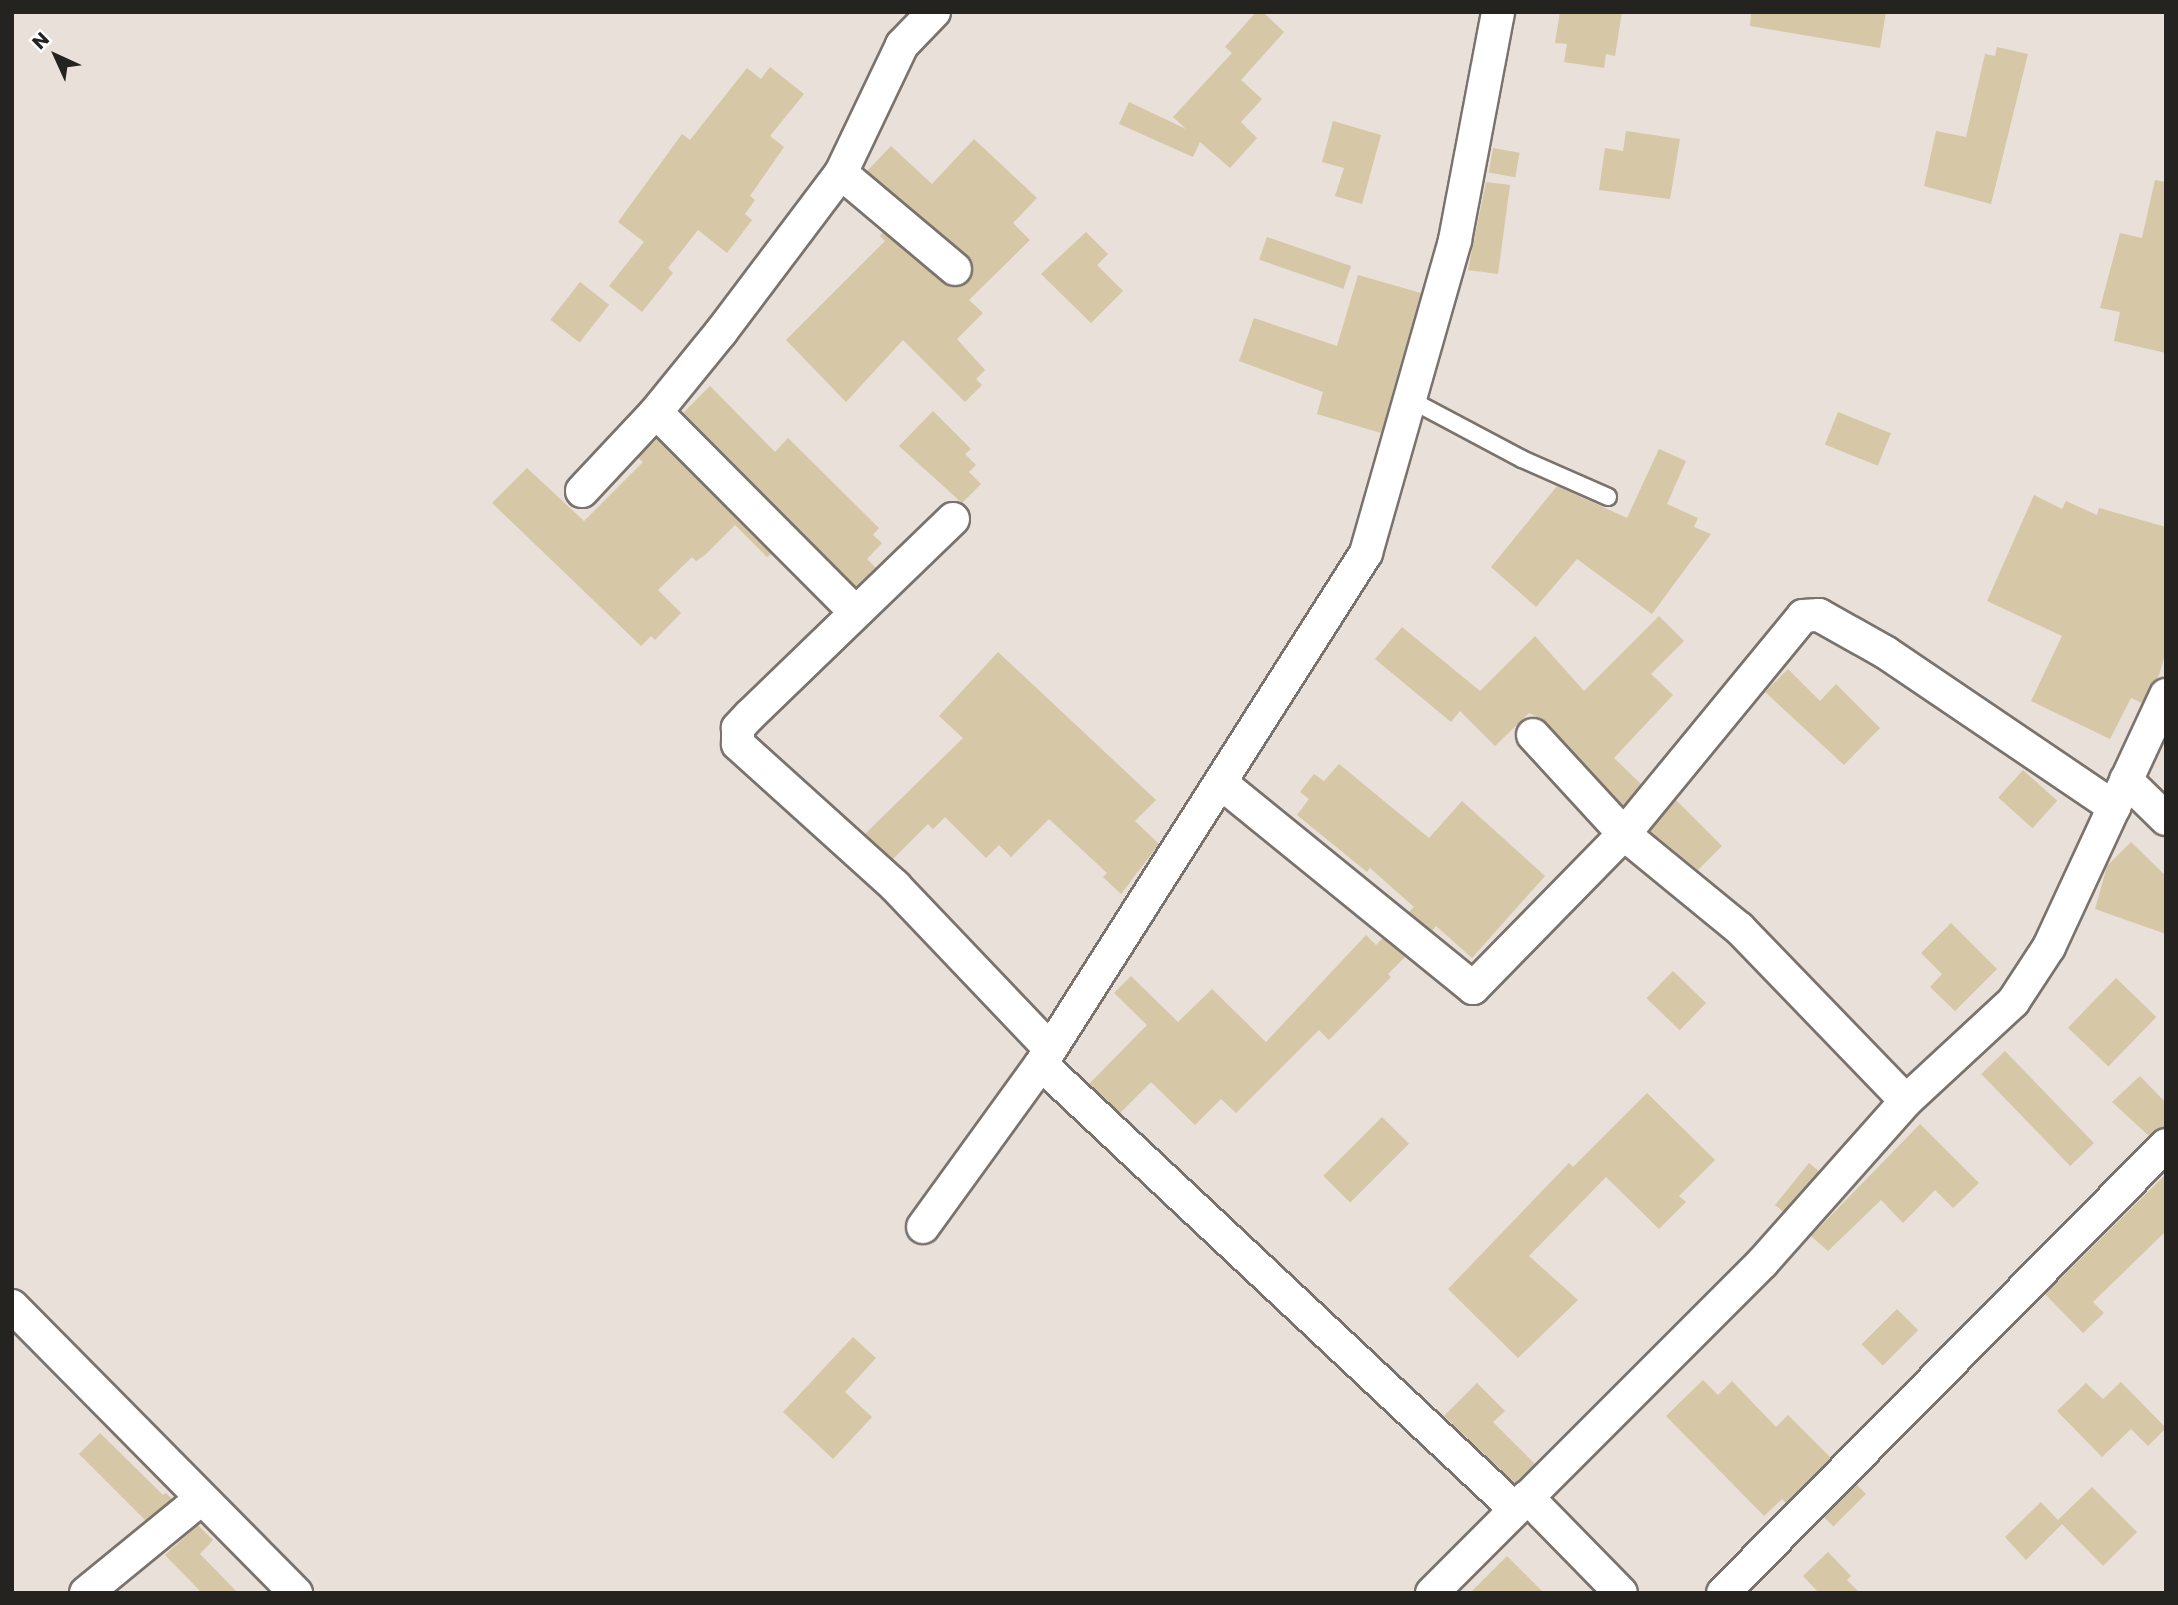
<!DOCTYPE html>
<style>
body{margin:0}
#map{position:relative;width:2178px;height:1605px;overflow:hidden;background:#e8e0d9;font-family:Poppins,sans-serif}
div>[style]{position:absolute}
.building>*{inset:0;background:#d6c7a6;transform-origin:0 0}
.roads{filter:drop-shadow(2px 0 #7a736d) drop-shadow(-2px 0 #7a736d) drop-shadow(0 2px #7a736d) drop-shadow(0 -2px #7a736d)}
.lane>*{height:16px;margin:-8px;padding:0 8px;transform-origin:8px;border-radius:8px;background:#fff}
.street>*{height:32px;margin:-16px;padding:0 16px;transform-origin:16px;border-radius:16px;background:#fff}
span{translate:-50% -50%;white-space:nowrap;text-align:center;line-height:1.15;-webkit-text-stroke:5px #fff;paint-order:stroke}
.frame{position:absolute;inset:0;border:14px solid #252320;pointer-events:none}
.north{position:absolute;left:21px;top:21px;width:70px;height:70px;-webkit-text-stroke:5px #fff;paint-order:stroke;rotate:315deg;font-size:19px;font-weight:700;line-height:28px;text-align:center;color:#252320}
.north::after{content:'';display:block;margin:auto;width:24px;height:32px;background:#252320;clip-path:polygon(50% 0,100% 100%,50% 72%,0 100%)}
</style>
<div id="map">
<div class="building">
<div style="clip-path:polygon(1256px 12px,1263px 12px,1284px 32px,1241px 80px,1262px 99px,1241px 122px,1257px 138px,1230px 168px,1200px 142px,1193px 157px,1119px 124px,1129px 102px,1186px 129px,1173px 117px,1232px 53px,1225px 47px)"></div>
<div style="clip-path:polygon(1560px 12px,1622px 12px,1615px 56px,1606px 54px,1604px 68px,1564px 62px,1567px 44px,1555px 43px)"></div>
<div style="clip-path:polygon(1751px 12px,1886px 12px,1880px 48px,1750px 26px)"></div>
<div style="clip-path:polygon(1997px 47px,2028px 54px,1991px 204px,1924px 186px,1936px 131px,1966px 137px,1985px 54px,1995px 56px)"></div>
<div style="clip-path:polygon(770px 67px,804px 94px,770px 136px,784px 147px,750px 196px,755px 200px,745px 214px,752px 220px,727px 253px,698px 230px,668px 268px,673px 273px,642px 312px,609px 286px,644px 242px,618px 222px,682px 134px,690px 140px,747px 68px,761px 79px)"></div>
<div style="clip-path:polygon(1333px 121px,1381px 135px,1362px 204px,1335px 196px,1344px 168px,1322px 162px)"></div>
<div style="clip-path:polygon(1626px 131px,1680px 139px,1670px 199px,1599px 190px,1605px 148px,1623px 151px)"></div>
<div style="clip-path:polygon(974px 139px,1037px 198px,1013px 223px,1030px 240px,969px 300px,983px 313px,957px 339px,985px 370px,976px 379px,982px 385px,965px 402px,903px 340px,846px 402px,786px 340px,885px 241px,880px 236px,883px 232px,951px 287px,962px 286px,973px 272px,967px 255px,867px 171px,891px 146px,932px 184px)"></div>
<div style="left:1493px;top:148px;width:27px;height:25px;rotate:10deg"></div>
<div style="clip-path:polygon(2155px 180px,2166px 182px,2166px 353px,2114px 341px,2120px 312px,2100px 308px,2120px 233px,2142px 238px)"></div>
<div style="clip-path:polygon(1486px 182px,1510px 185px,1498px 274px,1468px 270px)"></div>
<div style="clip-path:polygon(1086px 232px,1108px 254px,1097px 265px,1123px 291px,1091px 323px,1041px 274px)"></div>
<div style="left:1267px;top:237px;width:89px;height:24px;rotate:19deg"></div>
<div style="clip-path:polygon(1358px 275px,1421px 293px,1381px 433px,1317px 414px,1323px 392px,1239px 361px,1254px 318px,1337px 346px)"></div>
<div style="left:580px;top:282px;width:37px;height:48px;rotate:38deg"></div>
<div style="clip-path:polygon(710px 386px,775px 452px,788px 438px,879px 528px,873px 535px,882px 543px,867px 559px,876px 568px,856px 587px,683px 413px)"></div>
<div style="clip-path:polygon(933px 411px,971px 449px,965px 454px,976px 465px,969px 472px,981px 484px,962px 503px,899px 446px)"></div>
<div style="left:1838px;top:412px;width:57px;height:35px;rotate:22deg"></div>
<div style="clip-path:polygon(657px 439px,771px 554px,767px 557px,735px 525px,705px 555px,696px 561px,692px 557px,658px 590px,681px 613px,655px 640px,651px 636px,641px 646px,492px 503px,527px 468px,584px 521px,643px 462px,638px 458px)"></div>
<div style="clip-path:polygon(1659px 449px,1686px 461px,1667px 504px,1698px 518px,1694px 527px,1711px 534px,1652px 614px,1577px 559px,1536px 607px,1491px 567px,1557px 486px,1627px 518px)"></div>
<div style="clip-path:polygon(2034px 495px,2062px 509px,2066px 501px,2097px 515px,2099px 508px,2166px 527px,2166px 651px,2159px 675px,2142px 703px,2131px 698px,2110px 739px,2031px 701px,2062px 636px,1987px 601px)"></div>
<div style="clip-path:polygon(1659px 616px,1684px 641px,1651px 674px,1673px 695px,1614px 758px,1641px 784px,1623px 806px,1539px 718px,1529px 713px,1495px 746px,1460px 711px,1451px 722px,1375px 659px,1402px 627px,1480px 691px,1535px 636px,1584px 691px)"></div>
<div style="clip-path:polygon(998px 652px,1156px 800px,1135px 821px,1159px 844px,1121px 894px,1103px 877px,1107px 873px,1049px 819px,1011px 857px,999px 845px,986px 858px,945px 817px,933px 829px,928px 824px,893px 859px,865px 834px,963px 738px,939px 716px)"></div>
<div style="clip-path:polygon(1788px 669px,1820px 701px,1836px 684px,1880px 728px,1844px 765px,1765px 692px)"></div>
<div style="clip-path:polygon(1339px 764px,1429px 838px,1462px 801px,1545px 876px,1472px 958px,1436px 926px,1432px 931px,1409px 912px,1414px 907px,1370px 868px,1367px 872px,1297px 815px,1309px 799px,1300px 792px,1314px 774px,1324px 781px)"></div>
<div style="left:2023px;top:770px;width:46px;height:37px;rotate:42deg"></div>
<div style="clip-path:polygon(1676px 800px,1722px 846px,1698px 870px,1650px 831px)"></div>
<div style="clip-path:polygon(2131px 842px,2166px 876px,2166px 934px,2095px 909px,2107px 866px)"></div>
<div style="clip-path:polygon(1951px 923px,1997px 969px,1955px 1011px,1930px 987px,1942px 974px,1921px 953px)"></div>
<div style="clip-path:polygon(1366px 935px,1376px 945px,1383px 938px,1405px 957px,1388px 974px,1391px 977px,1329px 1040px,1319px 1030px,1236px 1113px,1221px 1099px,1195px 1125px,1151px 1082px,1120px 1113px,1089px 1084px,1147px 1025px,1114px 993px,1131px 976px,1178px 1022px,1212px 989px,1266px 1042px)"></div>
<div style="left:1673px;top:971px;width:46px;height:38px;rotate:44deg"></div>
<div style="left:2116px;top:978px;width:56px;height:69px;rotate:44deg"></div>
<div style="left:2005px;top:1051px;width:128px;height:33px;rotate:46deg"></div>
<div style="clip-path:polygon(2140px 1076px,2166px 1103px,2166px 1126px,2149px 1136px,2112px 1102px)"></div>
<div style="clip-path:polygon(1647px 1093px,1715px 1160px,1679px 1196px,1686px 1202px,1659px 1229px,1606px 1177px,1529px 1256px,1578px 1300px,1518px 1358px,1448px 1289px,1569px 1163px,1573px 1167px)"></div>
<div style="left:1382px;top:1117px;width:38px;height:83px;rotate:45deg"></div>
<div style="clip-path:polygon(1920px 1124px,1979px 1183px,1953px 1208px,1935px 1190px,1903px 1223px,1881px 1200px,1828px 1251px,1811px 1236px)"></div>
<div style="left:1809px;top:1163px;width:13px;height:54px;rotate:39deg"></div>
<div style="clip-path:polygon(2166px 1174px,2166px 1231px,2093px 1302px,2104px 1313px,2083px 1333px,2045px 1294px)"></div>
<div style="left:1897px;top:1309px;width:30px;height:50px;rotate:45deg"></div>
<div style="clip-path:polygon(853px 1337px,876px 1358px,845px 1392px,872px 1417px,833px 1459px,783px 1412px)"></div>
<div style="clip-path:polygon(1703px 1380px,1718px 1395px,1732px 1381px,1776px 1427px,1788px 1415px,1831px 1458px,1786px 1503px,1782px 1499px,1764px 1516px,1666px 1416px)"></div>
<div style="clip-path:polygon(2121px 1382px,2166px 1428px,2148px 1446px,2131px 1429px,2102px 1457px,2057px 1411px,2086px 1383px,2103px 1399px)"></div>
<div style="clip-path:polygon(1477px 1383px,1505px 1411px,1493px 1422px,1535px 1464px,1515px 1483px,1444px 1416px)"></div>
<div style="clip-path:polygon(100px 1433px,163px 1495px,166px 1493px,172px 1499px,146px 1521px,79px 1454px)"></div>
<div style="left:1856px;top:1484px;width:14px;height:46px;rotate:45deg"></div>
<div style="clip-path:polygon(2092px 1487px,2137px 1532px,2103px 1566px,2062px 1524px,2026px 1560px,2005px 1537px,2041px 1502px,2058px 1520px)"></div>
<div style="clip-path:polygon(198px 1525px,213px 1540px,200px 1554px,238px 1593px,202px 1593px,165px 1555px)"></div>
<div style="clip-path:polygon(1828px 1552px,1851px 1576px,1847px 1580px,1860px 1593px,1819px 1593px,1803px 1576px)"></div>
<div style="clip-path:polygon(1507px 1556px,1544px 1593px,1470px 1593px)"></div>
</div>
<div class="roads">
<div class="lane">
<div style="left:1411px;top:400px;width:126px;rotate:28deg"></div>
<div style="left:1522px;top:459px;width:94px;rotate:23.8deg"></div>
</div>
<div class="street">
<div style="left:841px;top:173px;width:149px;rotate:40.1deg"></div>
<div style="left:656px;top:412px;width:282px;rotate:45.1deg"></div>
<div style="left:582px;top:491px;width:108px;rotate:-46.9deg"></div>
<div style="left:656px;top:412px;width:103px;rotate:-50.9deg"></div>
<div style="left:721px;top:332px;width:199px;rotate:-53deg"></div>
<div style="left:841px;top:173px;width:142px;rotate:-64.5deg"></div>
<div style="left:902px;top:45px;width:46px;rotate:-45.9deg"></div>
<div style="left:953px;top:519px;width:282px;rotate:136deg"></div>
<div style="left:750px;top:715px;width:18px;rotate:133deg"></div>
<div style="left:738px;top:728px;width:16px;rotate:90deg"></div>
<div style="left:738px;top:744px;width:212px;rotate:42.1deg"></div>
<div style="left:895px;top:886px;width:225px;rotate:46.4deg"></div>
<div style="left:1533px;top:735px;width:134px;rotate:47.4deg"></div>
<div style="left:1624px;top:834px;width:149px;rotate:39.3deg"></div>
<div style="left:1739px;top:928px;width:240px;rotate:46deg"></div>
<div style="left:2126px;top:780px;width:56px;rotate:44.3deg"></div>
<div style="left:1221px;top:783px;width:325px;rotate:39.1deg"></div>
<div style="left:1473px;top:988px;width:216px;rotate:-45.6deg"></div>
<div style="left:1624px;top:834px;width:282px;rotate:-50.6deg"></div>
<div style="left:1803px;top:616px;width:16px;rotate:-4deg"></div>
<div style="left:1819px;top:615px;width:76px;rotate:29.3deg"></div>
<div style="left:1885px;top:652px;width:277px;rotate:34.1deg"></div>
<div style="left:1041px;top:1064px;width:650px;rotate:43.19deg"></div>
<div style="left:923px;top:1227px;width:201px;rotate:-54.1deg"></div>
<div style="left:1041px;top:1064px;width:606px;rotate:-57.54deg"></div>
<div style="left:1366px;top:553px;width:325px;rotate:-74.1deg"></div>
<div style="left:1455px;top:240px;width:232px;rotate:-79.3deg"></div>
<div style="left:12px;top:1306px;width:404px;rotate:45.3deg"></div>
<div style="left:1527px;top:1497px;width:134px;rotate:45.6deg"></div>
<div style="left:86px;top:1593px;width:149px;rotate:-39.3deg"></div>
<div style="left:1432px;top:1593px;width:468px;rotate:-45deg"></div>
<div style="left:1763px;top:1262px;width:215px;rotate:-48.4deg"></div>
<div style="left:1906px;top:1101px;width:146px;rotate:-42.8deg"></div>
<div style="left:2013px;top:1002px;width:66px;rotate:-56.8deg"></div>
<div style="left:2049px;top:947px;width:278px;rotate:-65.1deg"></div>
<div style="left:1723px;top:1593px;width:630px;rotate:-45.32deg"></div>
</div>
</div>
<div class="frame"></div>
<div class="north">N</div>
</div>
